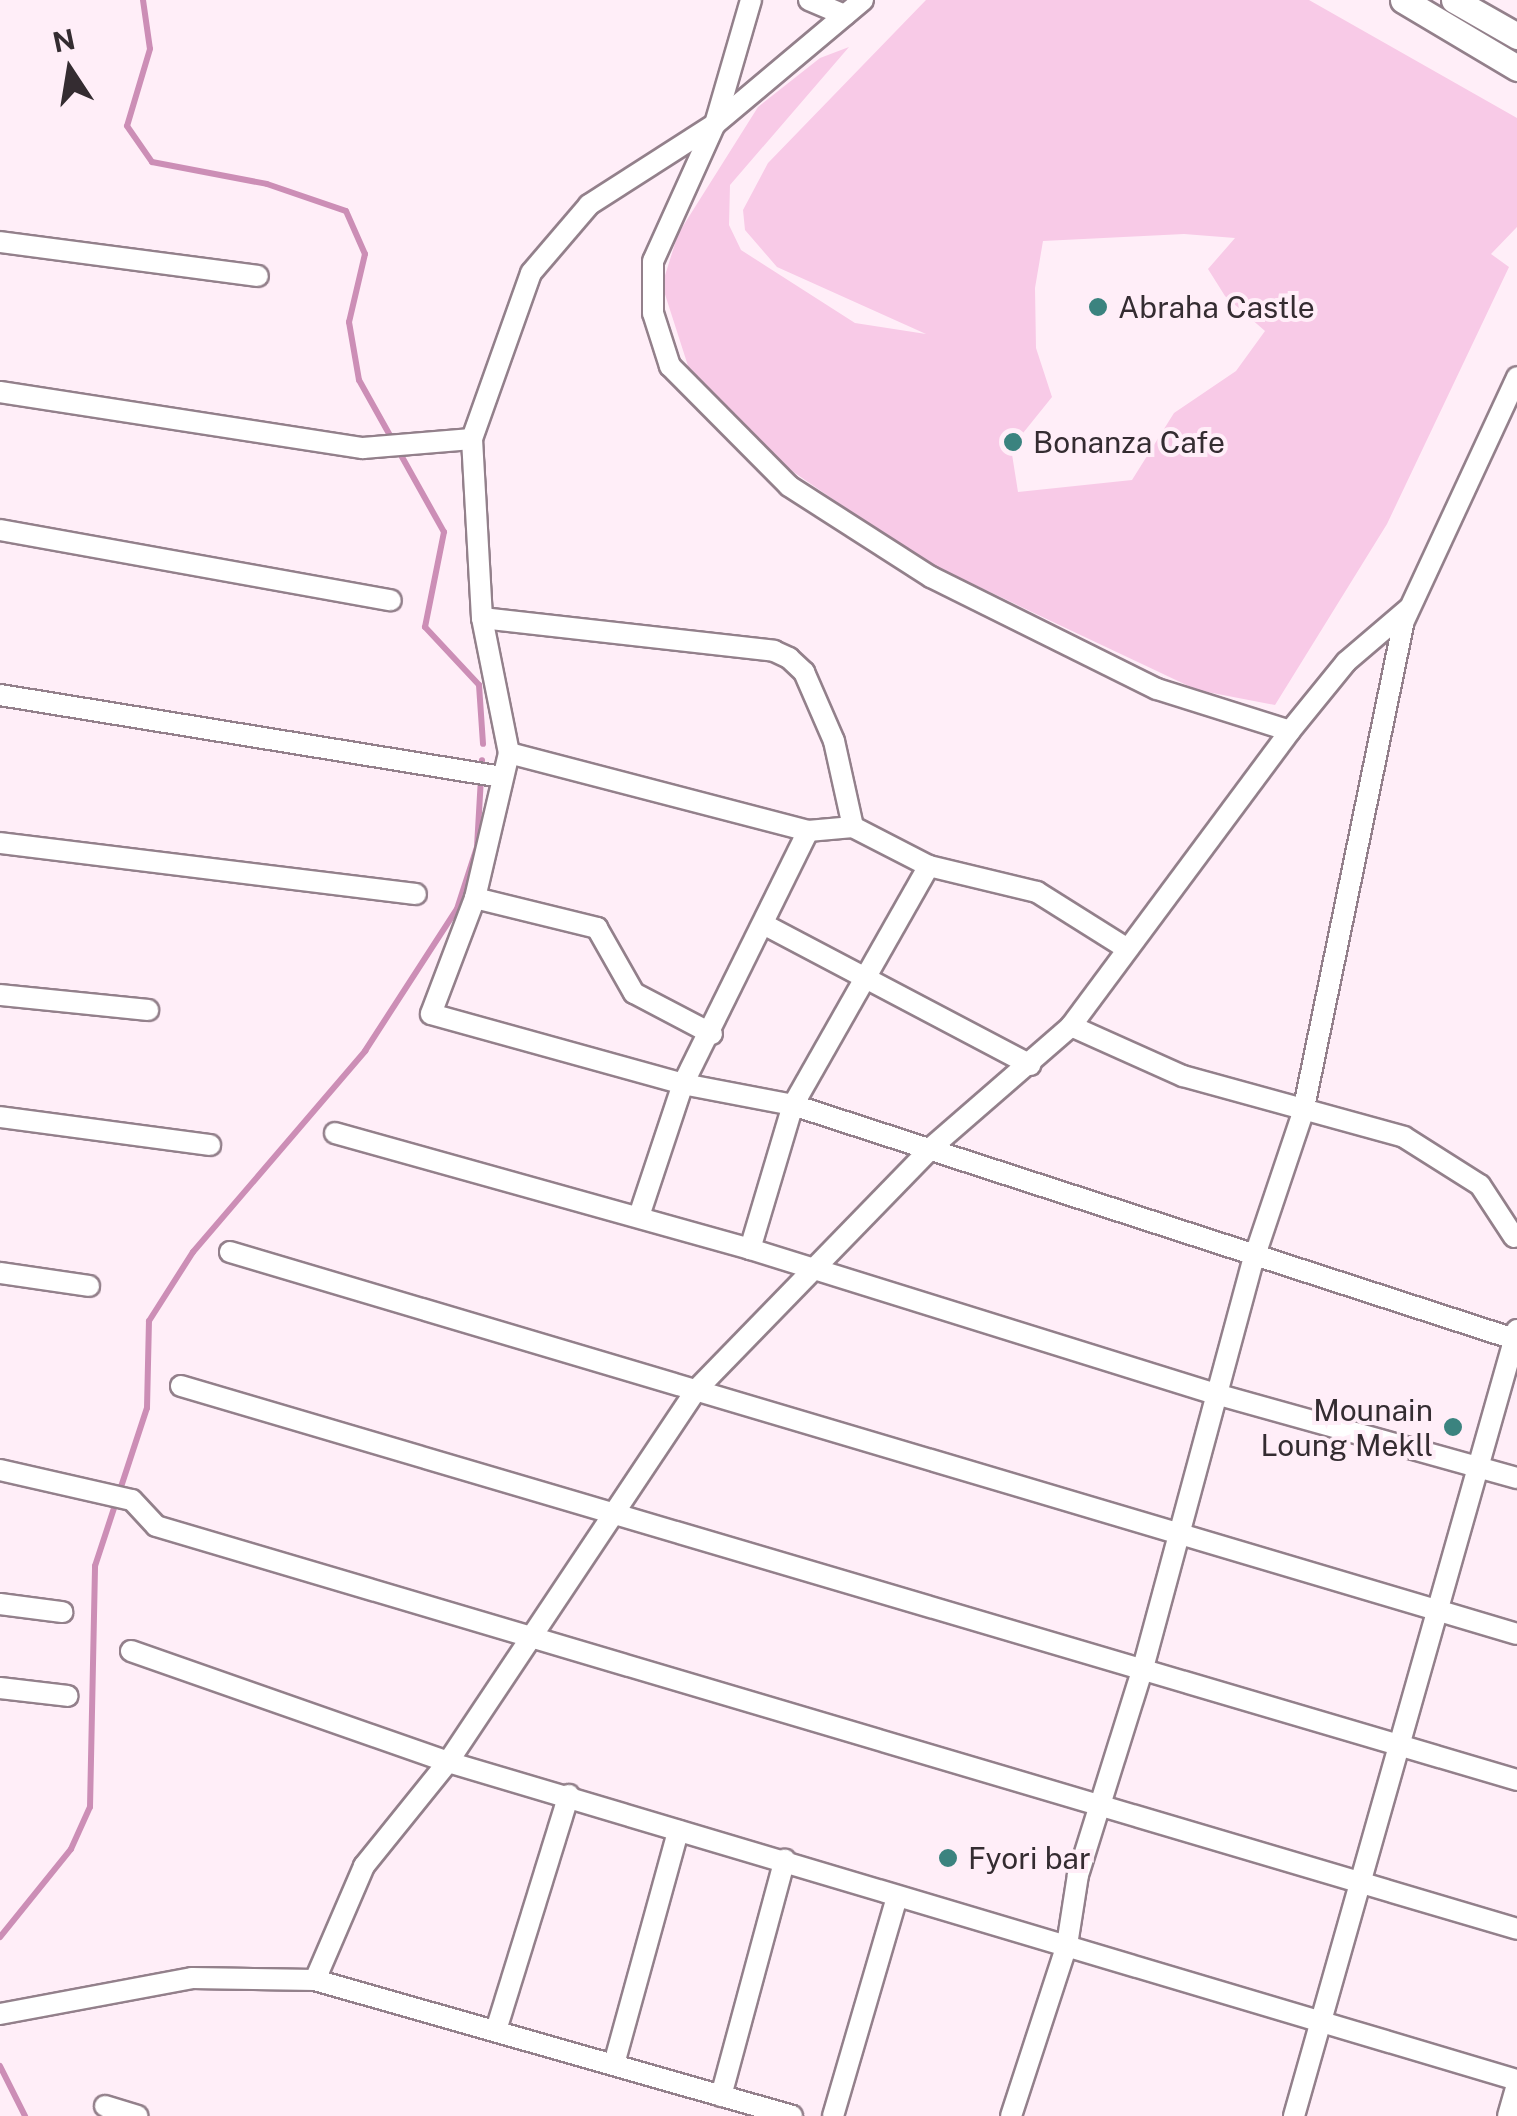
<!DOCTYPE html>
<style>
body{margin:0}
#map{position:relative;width:1517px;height:2116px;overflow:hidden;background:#ffeef8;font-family:"Public Sans",sans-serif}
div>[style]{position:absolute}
.green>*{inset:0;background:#f8cae7}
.stream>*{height:6px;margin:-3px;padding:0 3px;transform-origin:3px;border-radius:3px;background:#cc8eb6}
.roads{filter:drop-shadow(2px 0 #93808b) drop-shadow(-2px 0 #93808b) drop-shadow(0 2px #93808b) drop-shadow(0 -2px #93808b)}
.minor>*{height:20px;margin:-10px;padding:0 10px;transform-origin:10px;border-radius:10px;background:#fff}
.major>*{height:25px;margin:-12.5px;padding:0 12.5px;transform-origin:12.5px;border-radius:12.5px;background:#fff}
.dots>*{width:28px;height:28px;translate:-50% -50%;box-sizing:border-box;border:5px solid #ffeef8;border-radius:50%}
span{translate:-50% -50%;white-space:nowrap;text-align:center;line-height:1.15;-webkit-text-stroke:8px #ffeef8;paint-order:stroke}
.poi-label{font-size:30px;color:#342c31}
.left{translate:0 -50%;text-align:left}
.right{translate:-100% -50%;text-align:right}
.north{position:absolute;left:20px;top:20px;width:100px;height:100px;-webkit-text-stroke:8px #ffeef8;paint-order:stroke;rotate:348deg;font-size:28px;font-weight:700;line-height:40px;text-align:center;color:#342c31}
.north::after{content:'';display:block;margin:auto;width:35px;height:45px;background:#342c31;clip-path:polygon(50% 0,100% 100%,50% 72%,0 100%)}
</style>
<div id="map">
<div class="green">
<div style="clip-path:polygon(evenodd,926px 0,1309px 0,1517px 118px,1517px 227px,1491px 254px,1509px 267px,1387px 524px,1275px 705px,1197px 690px,920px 559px,773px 458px,689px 369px,662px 285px,678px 234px,758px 107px,820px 58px,849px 47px,730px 185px,729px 225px,741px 250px,855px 323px,926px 334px,777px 267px,745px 230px,743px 210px,768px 163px,926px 0,1184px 234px,1235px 238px,1208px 269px,1225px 296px,1265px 331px,1236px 371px,1174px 413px,1132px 480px,1018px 492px,1011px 448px,1052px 397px,1036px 348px,1035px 288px,1043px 241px,1184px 234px)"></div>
</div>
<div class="stream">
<div style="left:143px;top:0;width:49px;rotate:81.9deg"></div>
<div style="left:150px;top:49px;width:80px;rotate:106.6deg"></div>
<div style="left:127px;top:126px;width:44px;rotate:55.2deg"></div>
<div style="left:152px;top:162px;width:117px;rotate:10.8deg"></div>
<div style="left:267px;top:184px;width:83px;rotate:18.9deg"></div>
<div style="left:346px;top:211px;width:47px;rotate:66.2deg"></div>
<div style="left:365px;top:254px;width:70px;rotate:103.2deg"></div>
<div style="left:349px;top:322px;width:59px;rotate:80.2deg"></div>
<div style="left:359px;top:380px;width:174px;rotate:60.8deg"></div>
<div style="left:444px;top:532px;width:97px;rotate:101.3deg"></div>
<div style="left:425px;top:627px;width:79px;rotate:47deg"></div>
<div style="left:479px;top:685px;width:59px;rotate:86.1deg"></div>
<div style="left:0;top:1937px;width:113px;rotate:-51.1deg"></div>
<div style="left:71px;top:1849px;width:46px;rotate:-65.7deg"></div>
<div style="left:90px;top:1807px;width:241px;rotate:-88.8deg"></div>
<div style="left:95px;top:1566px;width:166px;rotate:-71.8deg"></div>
<div style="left:147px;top:1408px;width:87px;rotate:-88.7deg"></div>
<div style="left:149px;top:1321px;width:82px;rotate:-57.5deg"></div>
<div style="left:193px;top:1252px;width:265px;rotate:-49.4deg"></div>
<div style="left:365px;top:1051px;width:169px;rotate:-57.1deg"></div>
<div style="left:457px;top:909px;width:65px;rotate:-72.1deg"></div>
<div style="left:477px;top:847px;width:87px;rotate:-86.7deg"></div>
<div style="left:0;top:2066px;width:56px;rotate:63.4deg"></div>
</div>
<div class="roads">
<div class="minor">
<div style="left:751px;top:0;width:129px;rotate:106.2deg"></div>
<div style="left:715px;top:124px;width:150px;rotate:114.3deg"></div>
<div style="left:653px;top:261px;width:52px;rotate:90deg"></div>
<div style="left:653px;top:313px;width:56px;rotate:72.2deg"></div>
<div style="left:670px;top:366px;width:169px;rotate:45.2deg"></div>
<div style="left:789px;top:486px;width:169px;rotate:32.7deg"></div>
<div style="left:931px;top:577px;width:252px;rotate:26.4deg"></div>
<div style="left:1157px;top:689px;width:139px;rotate:17.5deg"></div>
<div style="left:809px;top:0;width:39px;rotate:23deg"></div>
<div style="left:863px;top:0;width:193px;rotate:140deg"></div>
<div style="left:715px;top:124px;width:150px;rotate:147.3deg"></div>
<div style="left:589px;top:205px;width:89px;rotate:130.5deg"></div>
<div style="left:531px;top:273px;width:176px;rotate:109.6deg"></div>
<div style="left:472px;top:439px;width:179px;rotate:86.8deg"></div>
<div style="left:482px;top:618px;width:138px;rotate:78.7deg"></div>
<div style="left:509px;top:753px;width:149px;rotate:103.2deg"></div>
<div style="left:475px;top:898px;width:124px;rotate:110.8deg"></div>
<div style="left:431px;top:1014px;width:262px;rotate:15.5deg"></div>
<div style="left:683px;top:1084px;width:112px;rotate:10.8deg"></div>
<div style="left:793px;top:1105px;width:758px;rotate:17.98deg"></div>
<div style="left:0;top:242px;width:260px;rotate:7.5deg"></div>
<div style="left:0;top:392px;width:367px;rotate:8.8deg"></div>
<div style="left:363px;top:448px;width:109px;rotate:-4.7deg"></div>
<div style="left:0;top:530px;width:397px;rotate:10.2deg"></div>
<div style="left:482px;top:618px;width:294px;rotate:6.4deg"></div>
<div style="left:774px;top:651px;width:17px;rotate:25deg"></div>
<div style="left:789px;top:658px;width:21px;rotate:43deg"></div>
<div style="left:804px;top:672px;width:75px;rotate:66.5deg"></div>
<div style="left:834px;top:741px;width:88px;rotate:77.5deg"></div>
<div style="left:853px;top:827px;width:85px;rotate:27.2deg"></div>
<div style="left:929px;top:866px;width:111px;rotate:13.5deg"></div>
<div style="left:1037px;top:892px;width:105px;rotate:32.2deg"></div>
<div style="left:0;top:695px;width:509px;rotate:9.28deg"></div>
<div style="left:509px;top:753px;width:309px;rotate:14.6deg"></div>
<div style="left:808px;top:831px;width:45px;rotate:-5.1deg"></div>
<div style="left:0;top:843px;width:419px;rotate:7deg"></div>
<div style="left:475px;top:898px;width:126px;rotate:13.8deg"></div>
<div style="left:597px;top:928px;width:75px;rotate:60.4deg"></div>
<div style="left:634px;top:993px;width:88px;rotate:27.7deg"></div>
<div style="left:765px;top:925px;width:300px;rotate:27.8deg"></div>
<div style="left:0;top:995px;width:149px;rotate:5.8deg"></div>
<div style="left:1071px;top:1026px;width:123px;rotate:24.1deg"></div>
<div style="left:1183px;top:1076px;width:229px;rotate:15.4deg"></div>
<div style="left:1404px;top:1137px;width:90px;rotate:32.3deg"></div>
<div style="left:1480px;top:1185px;width:62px;rotate:56.8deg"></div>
<div style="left:0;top:1117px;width:212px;rotate:7.6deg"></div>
<div style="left:335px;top:1133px;width:431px;rotate:15.6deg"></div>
<div style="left:750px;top:1249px;width:488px;rotate:17.3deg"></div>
<div style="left:1216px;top:1394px;width:313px;rotate:15.6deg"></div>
<div style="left:639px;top:1216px;width:139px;rotate:-71.6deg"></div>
<div style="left:683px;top:1084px;width:282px;rotate:-63.7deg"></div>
<div style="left:750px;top:1249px;width:150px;rotate:-73.4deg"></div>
<div style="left:793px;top:1105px;width:275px;rotate:-60.4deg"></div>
<div style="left:230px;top:1252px;width:1342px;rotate:16.53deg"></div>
<div style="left:0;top:1273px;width:90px;rotate:8.3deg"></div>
<div style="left:181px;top:1386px;width:1393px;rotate:16.43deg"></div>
<div style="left:0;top:1470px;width:135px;rotate:12.8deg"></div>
<div style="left:132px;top:1500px;width:35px;rotate:47deg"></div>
<div style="left:156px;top:1526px;width:1419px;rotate:16.49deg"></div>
<div style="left:0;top:1604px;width:63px;rotate:7.4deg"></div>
<div style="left:131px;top:1651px;width:336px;rotate:19.3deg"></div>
<div style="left:448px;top:1762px;width:1115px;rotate:16.57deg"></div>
<div style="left:0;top:1688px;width:68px;rotate:6.7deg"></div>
<div style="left:315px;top:1980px;width:124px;rotate:-66.7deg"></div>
<div style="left:364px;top:1866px;width:134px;rotate:-51.1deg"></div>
<div style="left:448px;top:1762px;width:448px;rotate:-56.3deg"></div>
<div style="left:697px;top:1389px;width:337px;rotate:-45.8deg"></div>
<div style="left:932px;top:1147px;width:184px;rotate:-41deg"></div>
<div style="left:1071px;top:1026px;width:367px;rotate:-53.4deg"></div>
<div style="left:1290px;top:731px;width:89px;rotate:-50.9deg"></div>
<div style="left:1346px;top:662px;width:82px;rotate:-40.5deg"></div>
<div style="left:0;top:2014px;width:195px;rotate:-10.6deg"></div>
<div style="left:192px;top:1978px;width:123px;rotate:0.9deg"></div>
<div style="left:315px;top:1980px;width:496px;rotate:15.9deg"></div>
<div style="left:497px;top:2027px;width:243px;rotate:-72.8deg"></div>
<div style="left:614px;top:2064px;width:242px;rotate:-74.6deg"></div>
<div style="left:721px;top:2096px;width:245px;rotate:-74.9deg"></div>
<div style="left:105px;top:2106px;width:34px;rotate:17deg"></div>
<div style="left:833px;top:2116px;width:228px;rotate:-73.7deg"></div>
<div style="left:1011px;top:2116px;width:180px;rotate:-71.9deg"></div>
<div style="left:1067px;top:1945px;width:71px;rotate:-81.1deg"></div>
<div style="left:1078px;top:1875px;width:217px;rotate:-72.6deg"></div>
<div style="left:1143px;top:1668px;width:425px;rotate:-74.9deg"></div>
<div style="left:1254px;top:1258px;width:154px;rotate:-71.4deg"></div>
<div style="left:1303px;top:1112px;width:499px;rotate:-78.4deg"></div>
<div style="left:1403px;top:623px;width:271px;rotate:-65.1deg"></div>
<div style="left:1294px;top:2116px;width:817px;rotate:-74.16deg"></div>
<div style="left:1508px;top:2116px;width:33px;rotate:-74deg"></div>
</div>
<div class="major">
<div style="left:1403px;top:0;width:133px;rotate:30.8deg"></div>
<div style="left:1454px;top:0;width:73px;rotate:29.7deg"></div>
</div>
</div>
<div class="dots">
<div style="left:1098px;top:307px;background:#3b837f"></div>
<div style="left:1013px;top:442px;background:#3b837f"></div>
<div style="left:1453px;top:1427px;background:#3b837f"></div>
<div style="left:948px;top:1858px;background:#3b837f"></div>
</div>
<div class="poi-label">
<span class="left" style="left:1118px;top:307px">Abraha Castle</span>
<span class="left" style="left:1033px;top:442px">Bonanza Cafe</span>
<span class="right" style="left:1433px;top:1427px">Mounain<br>Loung Mekll</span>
<span class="left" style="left:968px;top:1858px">Fyori bar</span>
</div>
<div class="north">N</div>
</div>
